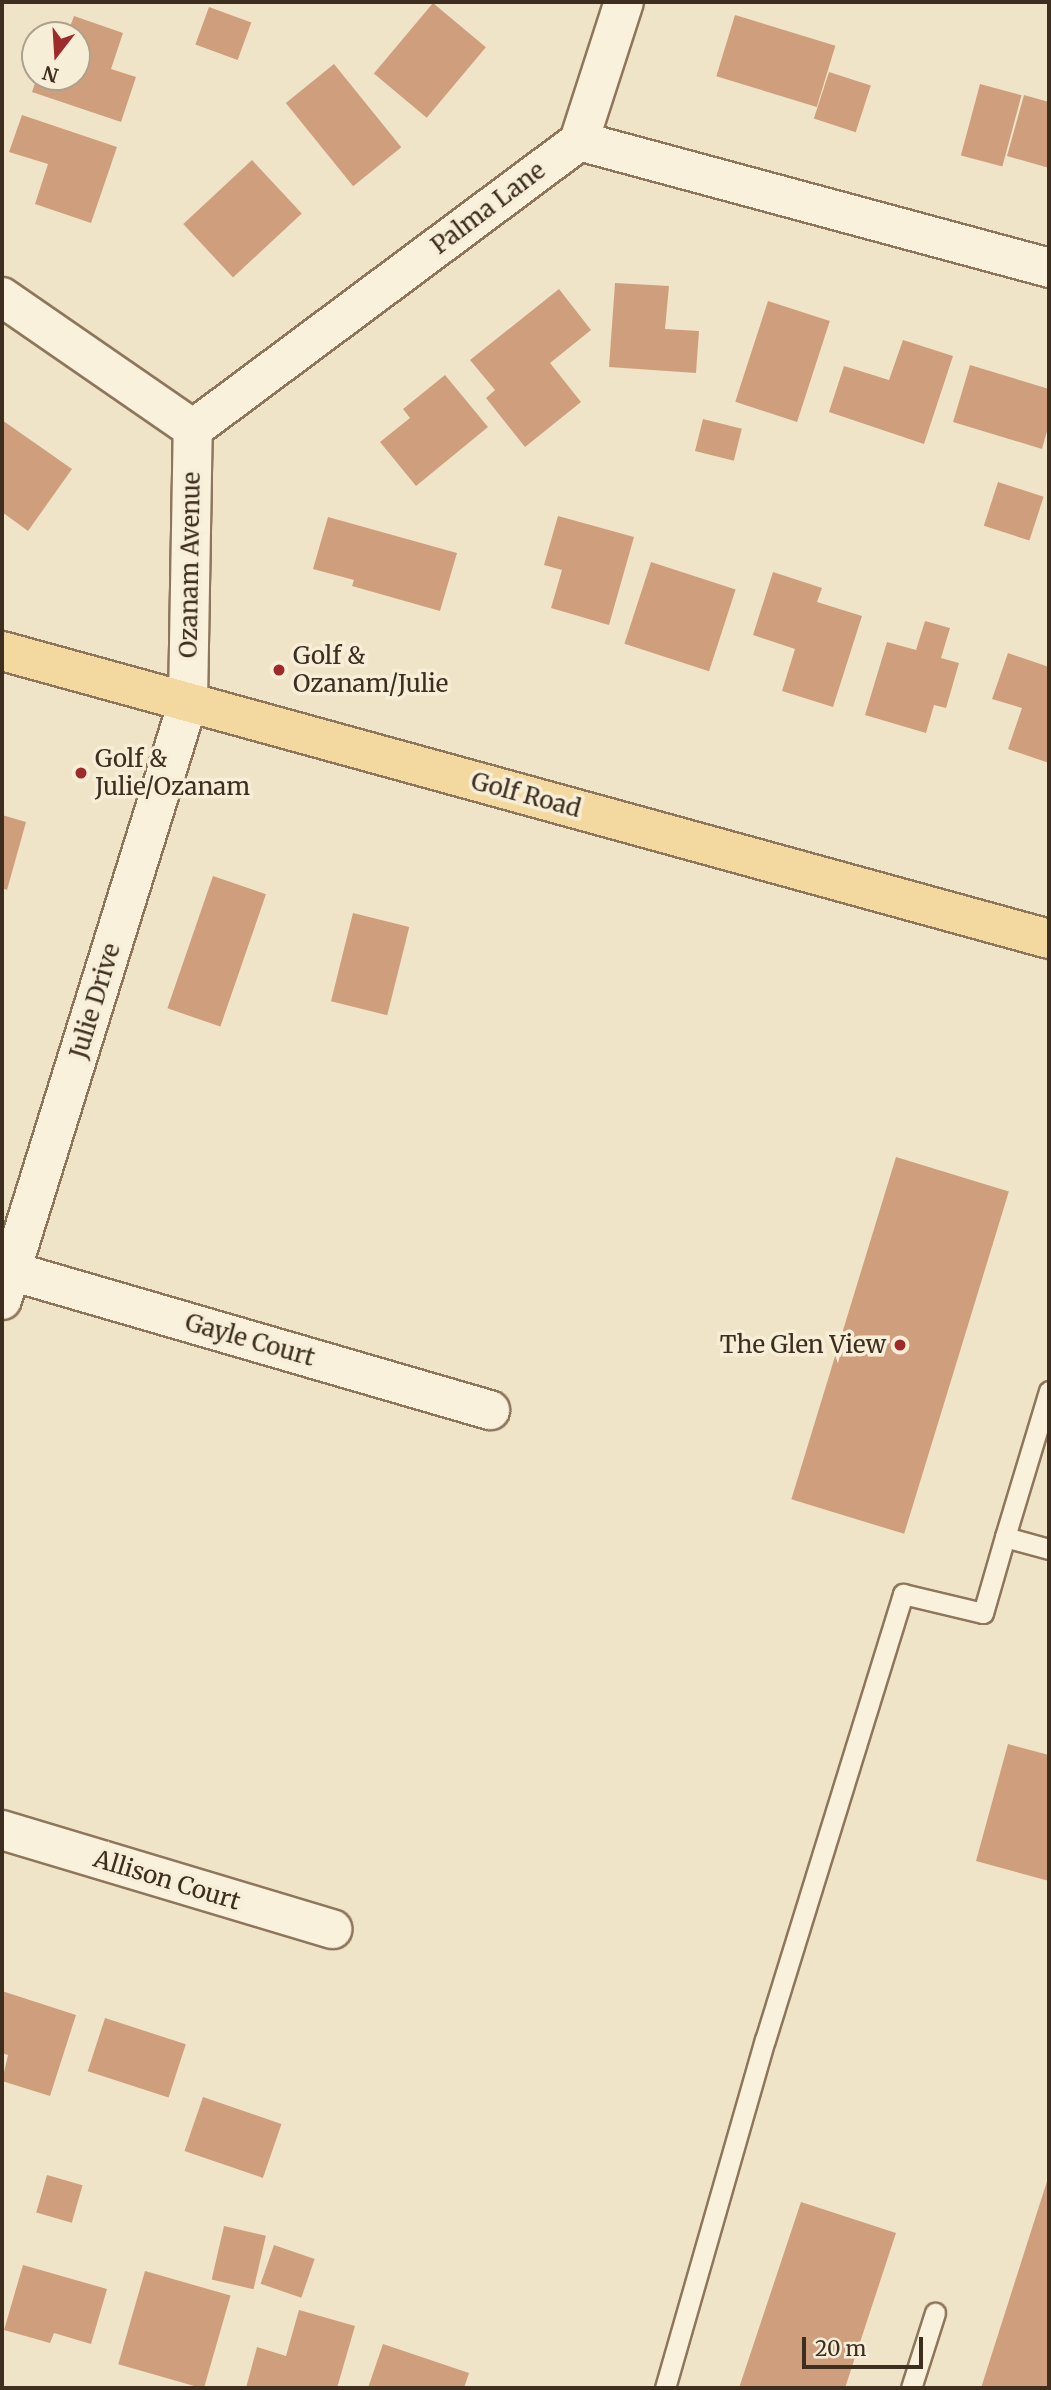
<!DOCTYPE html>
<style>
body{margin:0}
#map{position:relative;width:1051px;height:2390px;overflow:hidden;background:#f0e4c8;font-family:Merriweather,serif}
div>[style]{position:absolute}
.building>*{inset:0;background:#cf9f7d;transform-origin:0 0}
.roads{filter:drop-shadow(2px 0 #8d765c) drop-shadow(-2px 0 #8d765c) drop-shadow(0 2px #8d765c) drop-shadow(0 -2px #8d765c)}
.lane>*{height:19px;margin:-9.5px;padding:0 9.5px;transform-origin:9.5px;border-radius:9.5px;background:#faf1dc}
.street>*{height:38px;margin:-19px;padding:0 19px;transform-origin:19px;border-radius:19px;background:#faf1dc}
.primary>*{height:38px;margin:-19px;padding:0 19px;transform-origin:19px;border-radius:19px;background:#f3d9a0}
.dots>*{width:19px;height:19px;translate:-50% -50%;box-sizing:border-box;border:4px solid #f7eed8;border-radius:50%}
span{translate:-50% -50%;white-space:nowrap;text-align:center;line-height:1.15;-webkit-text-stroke:7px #f7eed8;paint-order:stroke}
.street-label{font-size:24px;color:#3d2e20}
.poi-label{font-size:24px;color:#3d2e20}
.left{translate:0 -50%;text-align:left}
.right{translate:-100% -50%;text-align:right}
.frame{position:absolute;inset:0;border:4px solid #3d2e20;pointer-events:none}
.north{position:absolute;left:21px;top:21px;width:70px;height:70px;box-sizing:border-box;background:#f7eed8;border:2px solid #ada18e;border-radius:50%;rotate:197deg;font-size:19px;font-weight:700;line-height:28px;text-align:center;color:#3d2e20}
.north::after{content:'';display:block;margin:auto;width:24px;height:32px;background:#9e2a2b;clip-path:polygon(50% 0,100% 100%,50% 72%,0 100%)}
.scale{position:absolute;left:802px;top:2337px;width:121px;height:32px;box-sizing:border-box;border:4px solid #3d2e20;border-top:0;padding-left:9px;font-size:21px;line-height:24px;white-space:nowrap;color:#3d2e20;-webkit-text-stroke:5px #f7eed8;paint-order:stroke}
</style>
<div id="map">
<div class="building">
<div style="left:433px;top:3px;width:69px;height:92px;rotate:40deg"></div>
<div style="left:209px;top:7px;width:45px;height:40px;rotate:20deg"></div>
<div style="left:735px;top:15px;width:105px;height:64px;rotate:17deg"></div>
<div style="clip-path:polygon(74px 16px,123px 33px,111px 69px,136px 77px,121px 122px,32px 92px,37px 77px,77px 77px,77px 35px,67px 35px)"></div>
<div style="left:334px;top:64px;width:107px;height:62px;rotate:51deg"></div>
<div style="left:829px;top:72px;width:44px;height:49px;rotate:18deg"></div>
<div style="left:980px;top:84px;width:43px;height:74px;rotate:15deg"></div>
<div style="clip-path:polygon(1024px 95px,1049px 102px,1049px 168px,1007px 156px)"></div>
<div style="clip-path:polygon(22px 115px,117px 147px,91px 223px,35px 204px,48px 164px,9px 152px)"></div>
<div style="left:252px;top:160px;width:73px;height:94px;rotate:47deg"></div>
<div style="clip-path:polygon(615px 283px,669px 286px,665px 329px,699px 331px,696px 373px,609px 367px)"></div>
<div style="clip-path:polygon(559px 289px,591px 330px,550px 363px,581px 402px,525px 447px,486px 398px,495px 390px,470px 360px)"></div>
<div style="left:768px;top:301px;width:65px;height:106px;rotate:18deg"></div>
<div style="clip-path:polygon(903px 340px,953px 356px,924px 444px,829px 412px,844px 366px,889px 380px)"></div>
<div style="clip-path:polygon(970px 365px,1049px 389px,1049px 424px,1042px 449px,953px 422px)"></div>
<div style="clip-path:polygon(445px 375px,488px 427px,416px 486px,380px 442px,410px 418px,403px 409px)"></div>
<div style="left:703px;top:419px;width:40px;height:33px;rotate:14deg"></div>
<div style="clip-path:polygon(2px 420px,72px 469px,28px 531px,2px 512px)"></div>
<div style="left:998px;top:482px;width:48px;height:46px;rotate:18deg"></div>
<div style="clip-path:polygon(558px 516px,634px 537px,609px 625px,551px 608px,562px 570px,544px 565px)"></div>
<div style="clip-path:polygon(328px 517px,457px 553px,440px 611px,352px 586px,354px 580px,313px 569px)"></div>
<div style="left:651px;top:562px;width:89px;height:86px;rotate:18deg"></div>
<div style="clip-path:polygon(773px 572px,822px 588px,817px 602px,862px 616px,833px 707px,782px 691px,795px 649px,753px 635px)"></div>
<div style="clip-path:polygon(925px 621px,950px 628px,941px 658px,959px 663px,946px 708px,934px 705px,926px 733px,865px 715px,887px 642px,916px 650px)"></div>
<div style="clip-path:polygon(1008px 653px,1049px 667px,1049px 763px,1008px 749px,1022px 708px,992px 699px)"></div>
<div style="clip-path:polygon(2px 815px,26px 822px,7px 890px,2px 888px)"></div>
<div style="left:213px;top:876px;width:56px;height:140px;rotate:19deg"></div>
<div style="left:353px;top:913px;width:58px;height:91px;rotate:14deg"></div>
<div style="left:896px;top:1157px;width:118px;height:358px;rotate:17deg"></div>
<div style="clip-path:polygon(1008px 1744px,1049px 1755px,1049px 1881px,976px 1861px)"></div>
<div style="clip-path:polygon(2px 1991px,76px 2015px,50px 2096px,2px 2081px,8px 2055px,2px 2053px)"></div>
<div style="left:105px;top:2018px;width:85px;height:56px;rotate:18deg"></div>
<div style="left:203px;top:2097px;width:83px;height:57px;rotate:19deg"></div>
<div style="left:47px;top:2175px;width:37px;height:39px;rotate:16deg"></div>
<div style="clip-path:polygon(1049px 2175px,1049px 2388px,981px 2388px)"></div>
<div style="clip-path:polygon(801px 2202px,896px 2233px,845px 2388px,739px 2388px)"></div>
<div style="left:224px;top:2226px;width:43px;height:55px;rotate:13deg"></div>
<div style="left:274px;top:2245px;width:43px;height:41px;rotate:19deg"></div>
<div style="clip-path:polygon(23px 2265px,107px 2289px,91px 2344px,54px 2333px,50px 2343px,4px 2330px)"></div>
<div style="left:145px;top:2271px;width:89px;height:97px;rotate:16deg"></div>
<div style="clip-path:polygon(299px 2310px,355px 2326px,337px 2388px,246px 2388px,257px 2347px,286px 2356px)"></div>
<div style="clip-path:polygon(383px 2344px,469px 2373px,464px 2388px,368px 2388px)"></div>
</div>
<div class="roads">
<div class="lane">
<div style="left:1049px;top:1391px;width:152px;rotate:106.8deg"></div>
<div style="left:1005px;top:1537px;width:46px;rotate:15.3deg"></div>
<div style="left:665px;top:2388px;width:362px;rotate:-74deg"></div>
<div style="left:765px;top:2040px;width:467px;rotate:-72.8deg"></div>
<div style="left:903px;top:1594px;width:82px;rotate:13.4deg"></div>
<div style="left:983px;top:1613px;width:79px;rotate:-73.9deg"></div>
<div style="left:911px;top:2388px;width:79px;rotate:-72.3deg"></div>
</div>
<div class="street">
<div style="left:579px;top:141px;width:487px;rotate:15.1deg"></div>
<div style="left:579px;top:141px;width:146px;rotate:-72.1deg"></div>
<div style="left:2px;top:297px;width:232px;rotate:34.6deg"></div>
<div style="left:193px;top:429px;width:482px;rotate:-36.7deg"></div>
<div style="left:11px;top:1271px;width:499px;rotate:16.2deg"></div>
<div style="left:2px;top:1300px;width:626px;rotate:-72.72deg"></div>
<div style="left:188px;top:702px;width:273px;rotate:-89deg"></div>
<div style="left:2px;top:1830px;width:345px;rotate:16.7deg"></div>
</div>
<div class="primary">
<div style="left:2px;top:651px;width:1086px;rotate:15.38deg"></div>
</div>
</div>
<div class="dots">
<div style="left:279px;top:670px;background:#9e2a2b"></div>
<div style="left:81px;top:773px;background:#9e2a2b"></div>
<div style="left:900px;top:1345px;background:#9e2a2b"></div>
</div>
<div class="street-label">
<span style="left:488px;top:208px;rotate:-37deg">Palma Lane</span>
<span style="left:190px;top:565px;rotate:-89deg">Ozanam Avenue</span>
<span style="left:526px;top:795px;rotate:15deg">Golf Road</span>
<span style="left:95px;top:1001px;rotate:-73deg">Julie Drive</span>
<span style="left:250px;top:1340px;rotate:16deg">Gayle Court</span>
<span style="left:167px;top:1880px;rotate:17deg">Allison Court</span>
</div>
<div class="poi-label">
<span class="left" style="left:293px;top:670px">Golf &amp;<br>Ozanam/Julie</span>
<span class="left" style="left:95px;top:773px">Golf &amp;<br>Julie/Ozanam</span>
<span class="right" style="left:886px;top:1345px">The Glen View</span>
</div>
<div class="frame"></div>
<div class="north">N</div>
<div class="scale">20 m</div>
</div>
